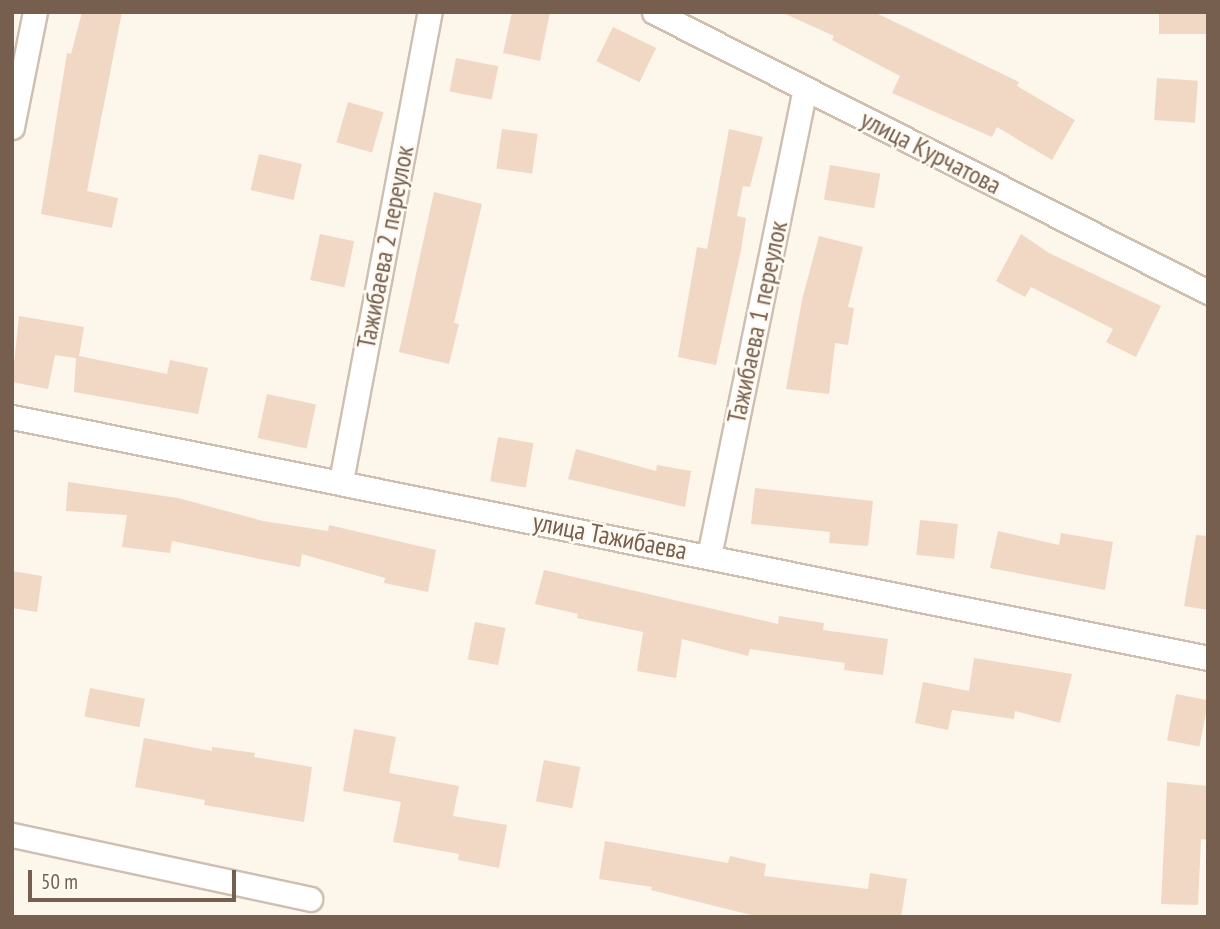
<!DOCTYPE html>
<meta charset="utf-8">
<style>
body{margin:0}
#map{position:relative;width:1220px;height:929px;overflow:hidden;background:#fcf6eb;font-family:"PT Sans Narrow",sans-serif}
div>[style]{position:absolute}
.building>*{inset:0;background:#f0d8c4;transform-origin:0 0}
.roads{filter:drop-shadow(2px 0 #cebfb1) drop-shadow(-2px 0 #cebfb1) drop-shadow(0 2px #cebfb1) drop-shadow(0 -2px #cebfb1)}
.street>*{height:23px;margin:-11.5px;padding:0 11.5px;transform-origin:11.5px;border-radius:11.5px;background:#fff}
span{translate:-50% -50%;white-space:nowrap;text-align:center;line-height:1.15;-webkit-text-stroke:5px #fefaf2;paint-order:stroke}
.street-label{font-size:26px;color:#765f4f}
.frame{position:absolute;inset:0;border:14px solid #765f4f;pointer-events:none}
.scale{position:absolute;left:28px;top:870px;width:208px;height:32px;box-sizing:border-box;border:4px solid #765f4f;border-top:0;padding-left:9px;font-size:21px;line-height:24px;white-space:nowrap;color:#765f4f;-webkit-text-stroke:5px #fefaf2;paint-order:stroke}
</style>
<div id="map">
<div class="building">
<div style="clip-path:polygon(82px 12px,122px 12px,87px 191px,118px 198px,112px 228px,41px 214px,67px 53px,71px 54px)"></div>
<div style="clip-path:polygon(512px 12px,550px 12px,540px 61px,503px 53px)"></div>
<div style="clip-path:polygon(781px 12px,874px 12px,1019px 82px,1017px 86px,1075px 120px,1052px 160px,997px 127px,992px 137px,892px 93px,900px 76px,832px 40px,834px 36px)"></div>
<div style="left:1159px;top:12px;width:49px;height:22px"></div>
<div style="left:613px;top:27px;width:48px;height:38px;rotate:26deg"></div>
<div style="left:456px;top:58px;width:43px;height:34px;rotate:11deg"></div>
<div style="left:1157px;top:78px;width:41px;height:42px;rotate:4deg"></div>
<div style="left:348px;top:102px;width:37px;height:42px;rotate:16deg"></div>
<div style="left:502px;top:129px;width:36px;height:40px;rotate:8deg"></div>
<div style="clip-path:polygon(729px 129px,763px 137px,750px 187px,743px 186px,737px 216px,746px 218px,741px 250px,716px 365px,678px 357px,697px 247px,707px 249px)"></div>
<div style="left:259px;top:154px;width:44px;height:37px;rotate:13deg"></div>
<div style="left:830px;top:165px;width:51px;height:35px;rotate:10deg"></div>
<div style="clip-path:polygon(434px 192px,482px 204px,454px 323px,459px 324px,449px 364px,399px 352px)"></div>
<div style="left:320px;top:234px;width:35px;height:47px;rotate:12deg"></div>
<div style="clip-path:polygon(1021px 234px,1049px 253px,1161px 306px,1136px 357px,1106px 342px,1113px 329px,1031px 287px,1025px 297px,996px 281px)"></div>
<div style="clip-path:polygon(819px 236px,863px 247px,848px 307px,854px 308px,848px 345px,835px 343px,829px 394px,786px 389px,802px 300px)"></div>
<div style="clip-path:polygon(19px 316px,84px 327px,79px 356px,167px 374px,170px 360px,208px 368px,198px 414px,74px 392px,76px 358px,55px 355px,48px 389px,12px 382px)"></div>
<div style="left:267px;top:394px;width:50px;height:45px;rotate:12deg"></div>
<div style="left:498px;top:437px;width:36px;height:45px;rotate:10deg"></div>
<div style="clip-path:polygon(576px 449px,656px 471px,657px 465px,691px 471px,685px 507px,568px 479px)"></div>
<div style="clip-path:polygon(68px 482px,178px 498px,263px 521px,328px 531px,329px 525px,436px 550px,428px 592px,384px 583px,385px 578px,302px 554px,300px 567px,172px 541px,170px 553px,122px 547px,127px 515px,66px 511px)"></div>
<div style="clip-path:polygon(755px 488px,873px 501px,868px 546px,829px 543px,830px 532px,751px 524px)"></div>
<div style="left:920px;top:520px;width:38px;height:35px;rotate:6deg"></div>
<div style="clip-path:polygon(998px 531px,1059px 545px,1061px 533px,1113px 542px,1105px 590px,990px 568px)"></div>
<div style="clip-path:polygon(1196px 535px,1208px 536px,1208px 610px,1184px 606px)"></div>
<div style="clip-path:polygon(544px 570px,778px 624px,779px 616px,824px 623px,823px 630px,888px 639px,883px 675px,844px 670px,845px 663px,750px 649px,748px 656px,682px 639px,676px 678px,637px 671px,643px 632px,577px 618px,578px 614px,535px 604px)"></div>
<div style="clip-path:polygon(12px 571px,42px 576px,37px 612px,12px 608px)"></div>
<div style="left:475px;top:622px;width:31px;height:38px;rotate:11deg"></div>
<div style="clip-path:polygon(974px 658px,1072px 674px,1060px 723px,1015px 711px,1014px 719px,952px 710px,948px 730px,915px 723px,923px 682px,969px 691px)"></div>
<div style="left:90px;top:688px;width:56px;height:29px;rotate:11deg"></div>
<div style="left:1176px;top:694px;width:33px;height:47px;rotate:11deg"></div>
<div style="clip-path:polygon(354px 729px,396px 737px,389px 773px,459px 786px,453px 816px,507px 825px,499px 868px,458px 860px,459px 854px,393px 842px,401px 802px,343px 791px)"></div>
<div style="clip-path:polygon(144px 738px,212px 751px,212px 747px,255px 753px,254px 757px,312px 767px,304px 822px,204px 805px,205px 800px,135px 787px)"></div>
<div style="left:544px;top:760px;width:37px;height:42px;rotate:11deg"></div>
<div style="clip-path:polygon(1167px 782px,1208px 786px,1208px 840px,1201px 839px,1198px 905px,1161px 904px)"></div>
<div style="clip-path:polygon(605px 841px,728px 863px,730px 856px,766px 864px,764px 876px,868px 889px,870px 873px,907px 879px,901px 917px,759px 917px,651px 890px,652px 887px,599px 879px)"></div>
</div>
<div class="roads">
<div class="street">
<div style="left:654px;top:12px;width:621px;rotate:26.81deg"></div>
<div style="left:12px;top:127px;width:117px;rotate:-78.7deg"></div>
<div style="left:12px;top:417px;width:1220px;rotate:11.39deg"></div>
<div style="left:341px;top:481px;width:477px;rotate:-79.3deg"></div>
<div style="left:709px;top:556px;width:477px;rotate:-78.4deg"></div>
<div style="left:12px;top:835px;width:305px;rotate:12.1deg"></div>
</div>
</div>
<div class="street-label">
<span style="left:931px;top:152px;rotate:27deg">улица Курчатова</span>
<span style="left:385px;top:247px;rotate:-79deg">Тажибаева 2 переулок</span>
<span style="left:757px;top:322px;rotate:-78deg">Тажибаева 1 переулок</span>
<span style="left:610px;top:536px;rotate:11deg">улица Тажибаева</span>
</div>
<div class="frame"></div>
<div class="scale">50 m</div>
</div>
